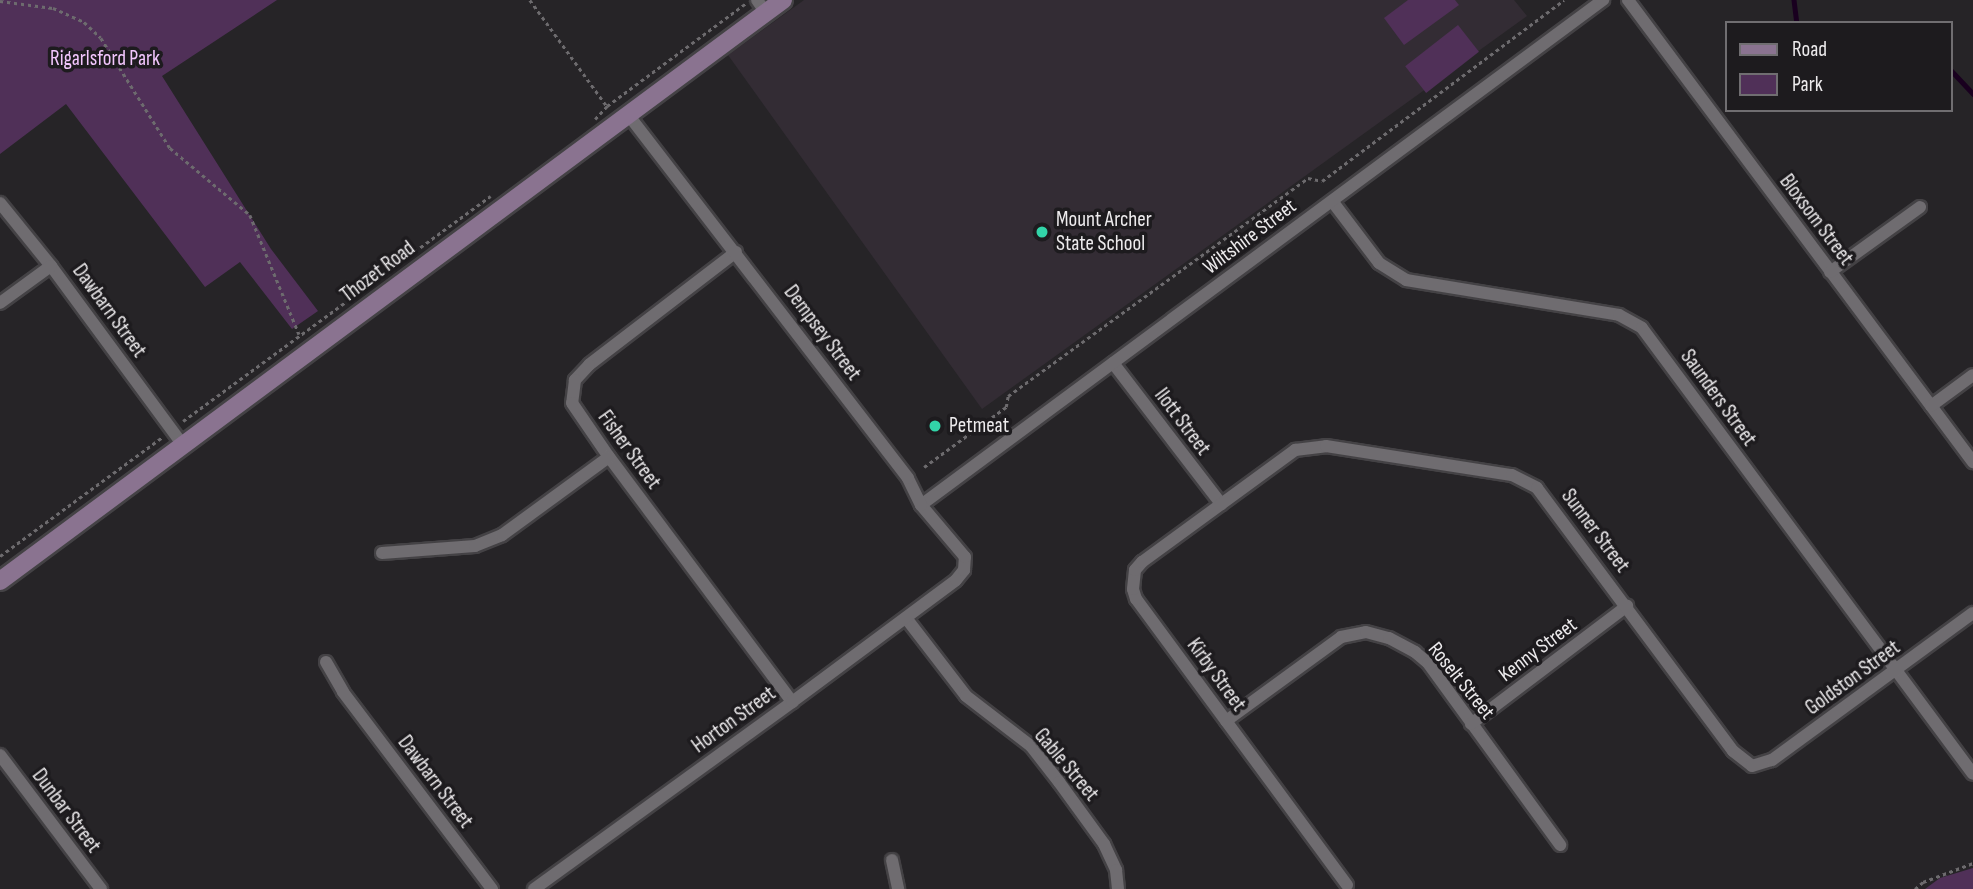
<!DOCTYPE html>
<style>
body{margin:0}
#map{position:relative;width:1973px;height:889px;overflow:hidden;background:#262427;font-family:"Sofia Sans Condensed",sans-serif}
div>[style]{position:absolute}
.built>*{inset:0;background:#332c34}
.green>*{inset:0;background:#503058;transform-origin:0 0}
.stream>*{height:4.5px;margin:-2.25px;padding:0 2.25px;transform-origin:2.25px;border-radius:2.25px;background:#19001f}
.path>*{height:2.5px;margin-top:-1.25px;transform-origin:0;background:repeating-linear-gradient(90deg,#6d6b6e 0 3.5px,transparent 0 7px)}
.roads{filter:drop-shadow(2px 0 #444245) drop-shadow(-2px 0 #444245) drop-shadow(0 2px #444245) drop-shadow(0 -2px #444245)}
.street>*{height:12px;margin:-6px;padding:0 6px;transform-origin:6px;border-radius:6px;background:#6f6c70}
.secondary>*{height:18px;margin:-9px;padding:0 9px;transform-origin:9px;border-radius:9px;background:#8a7390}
.dots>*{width:19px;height:19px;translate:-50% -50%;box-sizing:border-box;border:4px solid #1d1b1e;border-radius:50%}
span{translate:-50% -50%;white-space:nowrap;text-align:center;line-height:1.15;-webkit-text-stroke:7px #1d1b1e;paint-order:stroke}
.park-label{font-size:21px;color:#f2c6fd}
.poi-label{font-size:21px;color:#edebed}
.left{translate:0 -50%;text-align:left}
.street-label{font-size:21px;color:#edebed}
.legend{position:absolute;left:1725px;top:21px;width:228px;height:91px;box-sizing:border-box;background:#1d1b1e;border:2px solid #706e71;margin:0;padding:9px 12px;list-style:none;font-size:21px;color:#edebed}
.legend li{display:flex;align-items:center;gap:14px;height:35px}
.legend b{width:35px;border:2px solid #706e71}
</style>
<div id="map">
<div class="built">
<div style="clip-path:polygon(804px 0,1514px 0,1527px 16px,982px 409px,728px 55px)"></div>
</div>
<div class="green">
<div style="clip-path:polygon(0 0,277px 0,162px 76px,271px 249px,318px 311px,292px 329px,240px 262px,205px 287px,66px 104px,0 154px)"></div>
<div style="clip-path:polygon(1408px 0,1455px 0,1459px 5px,1404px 45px,1384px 18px)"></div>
<div style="left:1458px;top:25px;width:34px;height:67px;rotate:52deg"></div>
<div style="clip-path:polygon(1973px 868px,1973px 889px,1925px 889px,1940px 878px)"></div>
</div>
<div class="stream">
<div style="left:1794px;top:0;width:23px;rotate:83deg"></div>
<div style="left:1950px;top:69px;width:34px;rotate:47deg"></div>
</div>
<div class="path">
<div style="left:530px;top:0;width:130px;rotate:54.1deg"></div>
<div style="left:0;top:1px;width:53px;rotate:7.5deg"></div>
<div style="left:53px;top:8px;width:34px;rotate:24deg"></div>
<div style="left:84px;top:22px;width:23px;rotate:43deg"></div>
<div style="left:101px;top:38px;width:130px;rotate:57.9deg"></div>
<div style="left:170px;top:148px;width:104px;rotate:39.9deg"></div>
<div style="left:250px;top:215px;width:129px;rotate:67.6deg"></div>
<div style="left:595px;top:119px;width:18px;rotate:-47deg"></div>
<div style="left:607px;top:106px;width:172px;rotate:-36.5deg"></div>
<div style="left:183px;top:421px;width:381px;rotate:-36.2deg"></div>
<div style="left:924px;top:467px;width:102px;rotate:-36.2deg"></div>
<div style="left:1006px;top:407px;width:11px;rotate:-80deg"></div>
<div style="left:1008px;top:396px;width:371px;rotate:-36deg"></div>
<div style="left:1308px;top:178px;width:14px;rotate:12deg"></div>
<div style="left:1322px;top:181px;width:302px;rotate:-36.8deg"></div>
<div style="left:0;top:556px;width:200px;rotate:-36.2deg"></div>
<div style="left:1915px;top:889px;width:11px;rotate:-41deg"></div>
<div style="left:1923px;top:882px;width:53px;rotate:-20.8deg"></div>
</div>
<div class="roads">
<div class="street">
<div style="left:757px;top:0;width:16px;rotate:55deg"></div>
<div style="left:1628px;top:0;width:577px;rotate:53.25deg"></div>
<div style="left:1332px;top:201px;width:78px;rotate:52.8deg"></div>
<div style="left:1379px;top:263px;width:32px;rotate:32deg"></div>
<div style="left:1406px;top:280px;width:216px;rotate:9.3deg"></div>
<div style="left:1619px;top:315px;width:26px;rotate:29deg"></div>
<div style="left:1642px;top:328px;width:555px;rotate:53.42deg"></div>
<div style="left:0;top:203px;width:81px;rotate:51deg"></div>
<div style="left:51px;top:266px;width:222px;rotate:53.6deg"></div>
<div style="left:736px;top:252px;width:185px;rotate:142.5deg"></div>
<div style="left:589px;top:365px;width:21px;rotate:133deg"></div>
<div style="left:575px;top:380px;width:23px;rotate:97deg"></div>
<div style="left:572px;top:403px;width:65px;rotate:55.6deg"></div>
<div style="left:609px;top:457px;width:306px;rotate:53.2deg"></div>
<div style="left:1830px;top:272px;width:111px;rotate:-35.8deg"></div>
<div style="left:0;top:303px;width:63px;rotate:-36deg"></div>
<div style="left:1113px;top:363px;width:178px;rotate:52.5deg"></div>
<div style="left:1931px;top:406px;width:52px;rotate:-36.4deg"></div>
<div style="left:921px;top:505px;width:849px;rotate:-36.52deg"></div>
<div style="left:382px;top:553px;width:93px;rotate:-4.3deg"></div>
<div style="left:475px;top:546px;width:29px;rotate:-22deg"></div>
<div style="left:502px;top:535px;width:132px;rotate:-36.1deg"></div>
<div style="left:906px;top:618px;width:98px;rotate:52.4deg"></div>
<div style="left:966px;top:696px;width:82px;rotate:37.6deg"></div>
<div style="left:1031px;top:746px;width:46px;rotate:52.1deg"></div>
<div style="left:1059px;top:782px;width:77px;rotate:54deg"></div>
<div style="left:1104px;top:844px;width:29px;rotate:65deg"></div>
<div style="left:1116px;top:870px;width:19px;rotate:84deg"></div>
<div style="left:326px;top:662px;width:34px;rotate:60deg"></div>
<div style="left:343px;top:692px;width:247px;rotate:52.9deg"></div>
<div style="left:1226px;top:721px;width:142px;rotate:-36.1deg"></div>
<div style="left:1341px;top:637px;width:25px;rotate:-11deg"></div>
<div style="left:1366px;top:632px;width:24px;rotate:15deg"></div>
<div style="left:1389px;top:638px;width:30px;rotate:28deg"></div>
<div style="left:1415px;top:652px;width:17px;rotate:40deg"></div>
<div style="left:1428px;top:663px;width:225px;rotate:54deg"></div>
<div style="left:1471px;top:724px;width:196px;rotate:-37.1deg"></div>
<div style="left:0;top:755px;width:168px;rotate:53deg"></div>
<div style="left:892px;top:860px;width:30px;rotate:78deg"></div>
<div style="left:1347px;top:885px;width:355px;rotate:-126.4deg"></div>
<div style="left:1136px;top:599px;width:10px;rotate:-107deg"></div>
<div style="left:1133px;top:589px;width:19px;rotate:-84deg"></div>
<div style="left:1135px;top:570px;width:11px;rotate:-49deg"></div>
<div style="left:1142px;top:562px;width:190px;rotate:-36.2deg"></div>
<div style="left:1295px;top:450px;width:31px;rotate:-7deg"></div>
<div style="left:1326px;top:446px;width:188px;rotate:8.9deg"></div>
<div style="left:1512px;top:475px;width:28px;rotate:27deg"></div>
<div style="left:1537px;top:488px;width:328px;rotate:53.3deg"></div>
<div style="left:1733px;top:751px;width:24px;rotate:38deg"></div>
<div style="left:1752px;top:766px;width:21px;rotate:-17deg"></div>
<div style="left:1772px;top:760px;width:249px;rotate:-36.2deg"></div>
<div style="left:534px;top:889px;width:319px;rotate:-35.9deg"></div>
<div style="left:792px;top:702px;width:204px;rotate:-36.6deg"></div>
<div style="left:956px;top:580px;width:13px;rotate:-51deg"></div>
<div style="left:964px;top:570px;width:13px;rotate:-86deg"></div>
<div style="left:965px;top:557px;width:68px;rotate:-130.2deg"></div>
<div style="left:921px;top:505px;width:30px;rotate:-116deg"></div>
<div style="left:908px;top:478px;width:459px;rotate:-127.6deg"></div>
</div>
<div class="secondary">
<div style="left:0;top:581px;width:975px;rotate:-36.58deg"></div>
</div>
</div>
<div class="dots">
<div style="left:1042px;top:232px;background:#32d4a8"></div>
<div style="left:935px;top:426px;background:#32d4a8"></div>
</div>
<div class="park-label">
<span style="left:105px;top:59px">Rigarlsford Park</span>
</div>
<div class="poi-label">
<span class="left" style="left:1056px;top:232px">Mount Archer<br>State School</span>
<span class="left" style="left:949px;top:426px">Petmeat</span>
</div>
<div class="street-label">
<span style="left:1816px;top:220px;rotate:53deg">Bloxsom Street</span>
<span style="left:1250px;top:237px;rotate:-37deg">Wiltshire Street</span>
<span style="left:378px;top:272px;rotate:-37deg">Thozet Road</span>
<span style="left:109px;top:311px;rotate:54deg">Dawbarn Street</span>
<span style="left:822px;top:333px;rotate:53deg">Dempsey Street</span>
<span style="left:1718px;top:398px;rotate:54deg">Saunders Street</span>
<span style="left:1182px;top:422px;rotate:53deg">Ilott Street</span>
<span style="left:629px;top:450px;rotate:54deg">Fisher Street</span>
<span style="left:1595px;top:531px;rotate:53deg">Sunner Street</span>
<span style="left:1538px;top:650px;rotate:-37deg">Kenny Street</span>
<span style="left:1216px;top:675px;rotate:54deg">Kirby Street</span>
<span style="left:1853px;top:678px;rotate:-36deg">Goldston Street</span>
<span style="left:1461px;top:681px;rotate:51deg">Roselt Street</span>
<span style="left:734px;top:720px;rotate:-36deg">Horton Street</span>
<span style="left:1066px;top:765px;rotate:50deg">Gable Street</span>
<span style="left:435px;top:782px;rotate:53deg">Dawbarn Street</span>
<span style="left:66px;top:811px;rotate:53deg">Dunbar Street</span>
</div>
<ul class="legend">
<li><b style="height:9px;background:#8a7390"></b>Road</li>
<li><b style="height:19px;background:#503058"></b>Park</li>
</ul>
</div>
